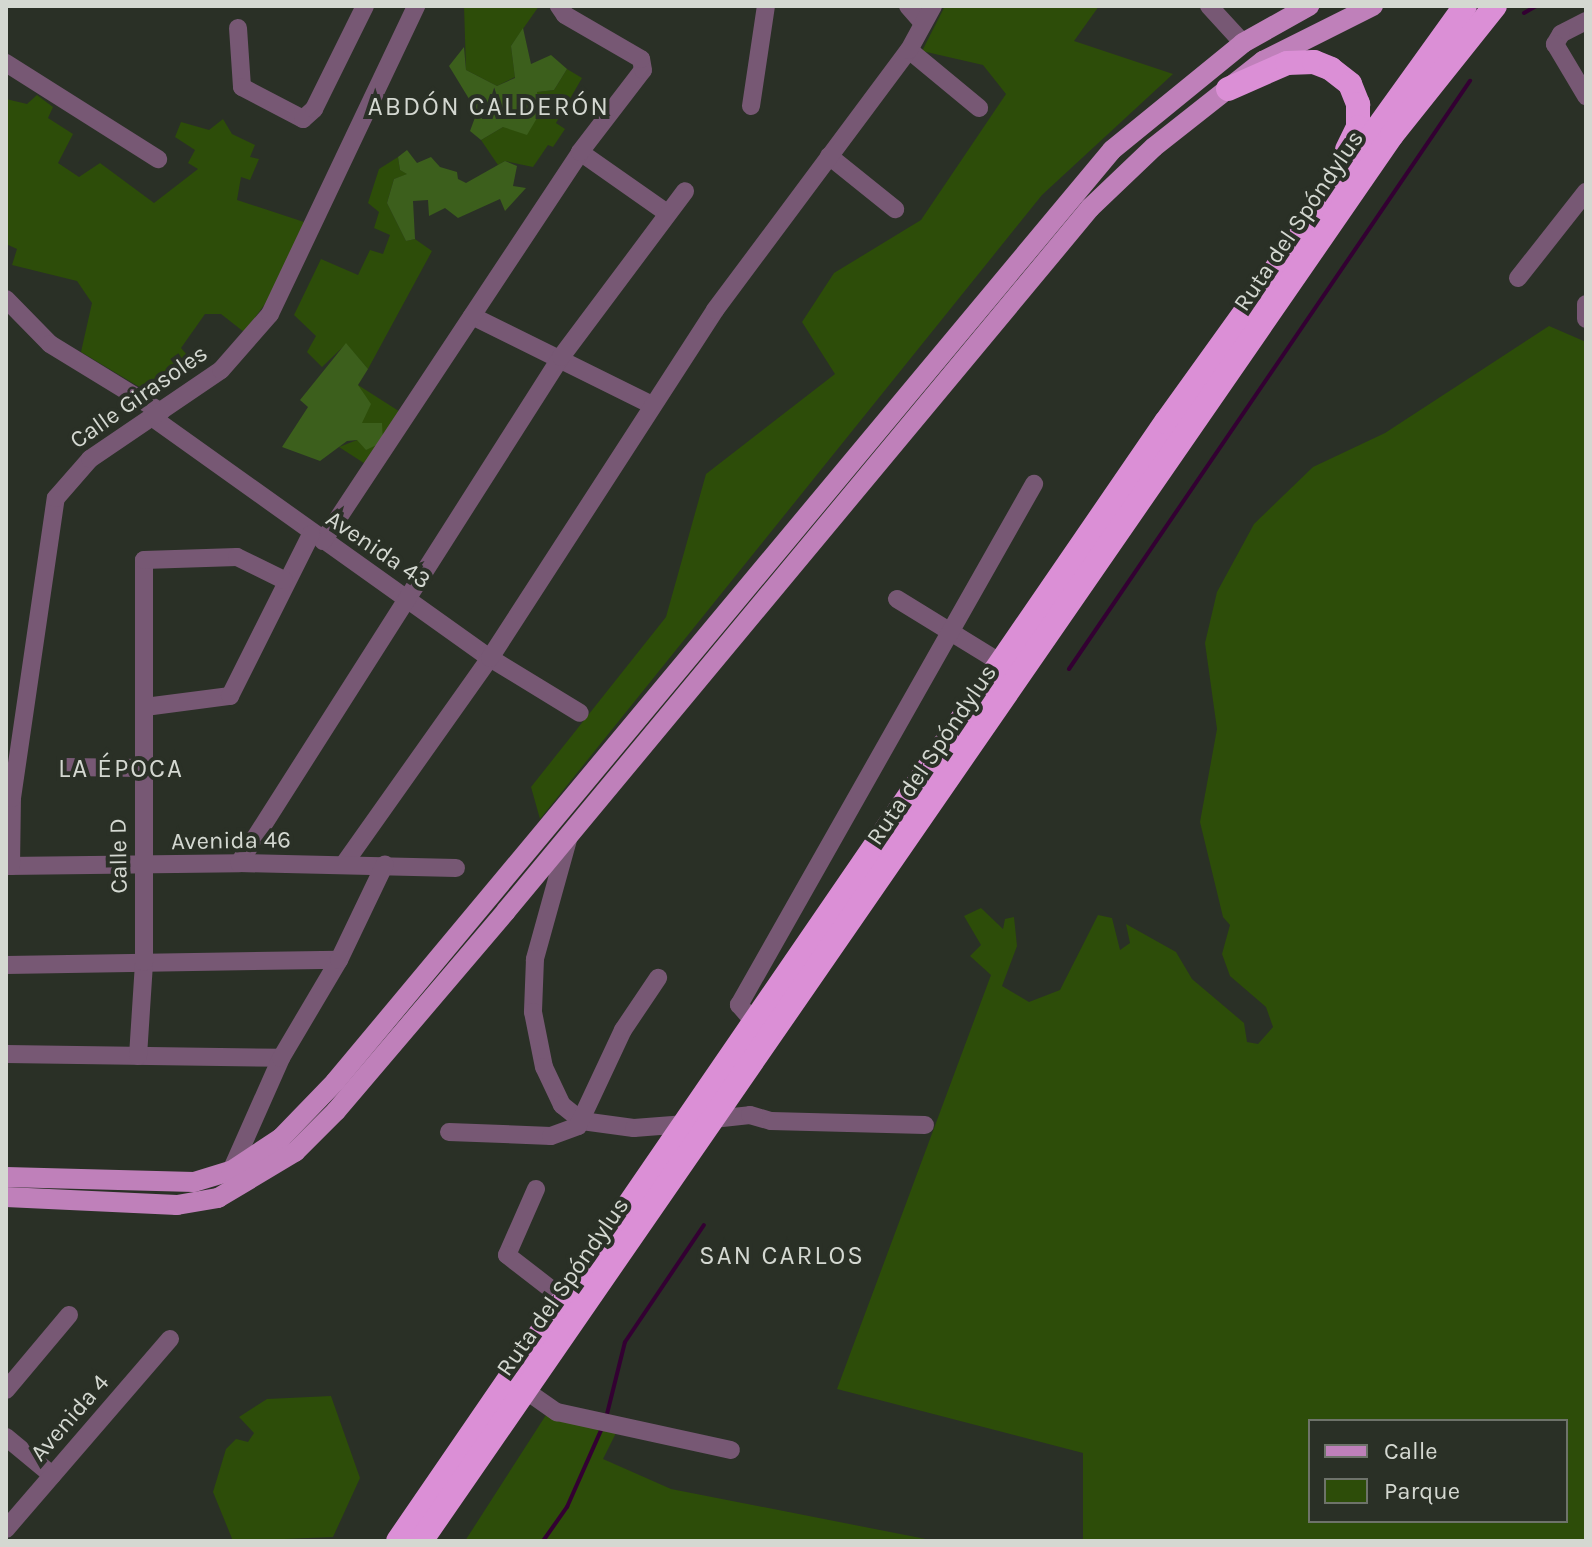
<!DOCTYPE html>
<meta charset="utf-8">
<style>
body{margin:0}
#map{position:relative;width:1592px;height:1547px;overflow:hidden;background:#2a3026;font-family:Karla,sans-serif}
div>[style]{position:absolute}
.green>*{inset:0;background:#2d4d09}
.forest>*{inset:0;background:#3c5f1c}
.stream>*{height:4px;margin:-2px;padding:0 2px;transform-origin:2px;border-radius:2px;background:#330032}
.minor>*{height:18px;margin:-9px;padding:0 9px;transform-origin:9px;border-radius:9px;background:#775874}
.major>*{height:20px;margin:-10px;padding:0 10px;transform-origin:10px;border-radius:10px;background:#bf80ba}
.highway>*{height:24px;margin:-12px;padding:0 12px;transform-origin:12px;border-radius:12px;background:#db8fd6}
span{translate:-50% -50%;white-space:nowrap;text-align:center;line-height:1.15;-webkit-text-stroke:8px #2a3026;paint-order:stroke}
.street-label{font-size:24px;color:#d4d8d1}
.neighbourhood-label{font-size:26px;color:#d4d8d1;letter-spacing:2px}
.frame{position:absolute;inset:0;border:8px solid #d4d8d1;pointer-events:none}
.legend{position:absolute;left:1308px;top:1419px;width:260px;height:104px;box-sizing:border-box;background:#2a3026;border:2px solid #6e736a;margin:0;padding:10px 14px;list-style:none;font-size:24px;color:#d4d8d1}
.legend li{display:flex;align-items:center;gap:16px;height:40px}
.legend b{width:40px;border:2px solid #6e736a}
</style>
<div id="map">
<div class="green">
<div style="clip-path:polygon(464px 6px,539px 6px,511px 46px,515px 77px,497px 86px,466px 70px)"></div>
<div style="clip-path:polygon(945px 6px,1099px 6px,1074px 41px,1173px 74px,1042px 195px,540px 819px,531px 787px,666px 617px,706px 474px,835px 374px,802px 322px,834px 273px,921px 220px,1006px 94px,983px 65px,922px 51px)"></div>
<div style="clip-path:polygon(567px 69px,582px 78px,556px 123px,565px 129px,553px 147px,548px 145px,533px 167px,505px 161px,498px 165px,481px 140px,503px 127px,537px 92px,554px 90px)"></div>
<div style="clip-path:polygon(37px 95px,53px 107px,48px 118px,73px 134px,58px 163px,79px 177px,100px 163px,154px 203px,198px 169px,188px 163px,195px 150px,175px 137px,181px 122px,209px 130px,223px 119px,232px 134px,255px 145px,250px 157px,259px 159px,250px 180px,241px 177px,237px 200px,304px 222px,268px 300px,244px 332px,221px 314px,205px 314px,181px 348px,188px 356px,141px 388px,81px 352px,92px 303px,77px 281px,12px 265px,17px 249px,6px 244px,6px 99px,27px 104px)"></div>
<div style="clip-path:polygon(398px 157px,400px 170px,408px 174px,394px 179px,387px 203px,406px 241px,415px 239px,432px 251px,368px 369px,346px 344px,322px 367px,307px 352px,316px 336px,294px 315px,321px 259px,358px 275px,370px 250px,383px 254px,390px 235px,374px 228px,379px 212px,368px 203px,379px 169px)"></div>
<div style="clip-path:polygon(evenodd,1549px 326px,1586px 342px,1586px 1541px,1083px 1541px,1083px 1453px,837px 1389px,991px 975px,970px 956px,981px 945px,964px 916px,981px 908px,1003px 929px,1005px 919px,1014px 917px,1017px 946px,1002px 986px,1029px 1002px,1060px 990px,1098px 915px,1112px 918px,1120px 950px,1130px 943px,1126px 924px,1176px 952px,1192px 979px,1244px 1023px,1247px 1042px,1258px 1044px,1273px 1027px,1266px 1007px,1230px 976px,1222px 954px,1230px 925px,1223px 917px,1200px 822px,1217px 729px,1205px 643px,1217px 592px,1254px 524px,1313px 467px,1385px 433px,1549px 326px,1566px 1421px,1566px 1521px,1310px 1521px,1310px 1421px,1566px 1421px)"></div>
<div style="clip-path:polygon(358px 385px,405px 415px,370px 467px,339px 447px,357px 440px,362px 423px)"></div>
<div style="clip-path:polygon(331px 1396px,360px 1478px,333px 1537px,233px 1541px,213px 1492px,226px 1449px,236px 1439px,248px 1442px,254px 1433px,239px 1417px,267px 1399px)"></div>
<div style="clip-path:polygon(546px 1415px,616px 1433px,603px 1459px,671px 1489px,936px 1541px,465px 1541px)"></div>
</div>
<div class="forest">
<div style="clip-path:polygon(523px 28px,531px 64px,551px 55px,567px 69px,554px 90px,537px 92px,540px 113px,527px 135px,503px 127px,481px 140px,470px 131px,477px 112px,449px 66px,464px 47px,466px 70px,497px 86px,515px 78px,511px 46px)"></div>
<div style="clip-path:polygon(407px 150px,417px 163px,431px 157px,440px 167px,457px 172px,458px 179px,466px 183px,505px 161px,517px 166px,513px 186px,526px 188px,505px 211px,500px 199px,458px 218px,445px 208px,429px 216px,428px 200px,413px 201px,415px 239px,406px 241px,387px 203px,394px 179px,407px 174px,400px 170px,398px 157px)"></div>
<div style="clip-path:polygon(346px 343px,368px 369px,358px 385px,371px 404px,362px 423px,382px 423px,383px 442px,366px 450px,357px 440px,347px 441px,320px 461px,282px 447px,308px 407px,300px 400px)"></div>
</div>
<div class="stream">
<div style="left:1524px;top:13px;width:14px;rotate:-30deg"></div>
<div style="left:1069px;top:669px;width:712px;rotate:-55.71deg"></div>
<div style="left:607px;top:1414px;width:74px;rotate:-76deg"></div>
<div style="left:625px;top:1342px;width:141px;rotate:-56deg"></div>
<div style="left:543px;top:1541px;width:42px;rotate:-54.8deg"></div>
<div style="left:567px;top:1507px;width:86px;rotate:-66.1deg"></div>
</div>
<div class="minor">
<div style="left:908px;top:6px;width:23px;rotate:49deg"></div>
<div style="left:1209px;top:6px;width:50px;rotate:47.4deg"></div>
<div style="left:1586px;top:21px;width:28px;rotate:153deg"></div>
<div style="left:1561px;top:34px;width:12px;rotate:121deg"></div>
<div style="left:1555px;top:44px;width:61px;rotate:59.2deg"></div>
<div style="left:238px;top:28px;width:59px;rotate:86.1deg"></div>
<div style="left:242px;top:87px;width:69px;rotate:27.7deg"></div>
<div style="left:303px;top:119px;width:15px;rotate:-42deg"></div>
<div style="left:314px;top:109px;width:115px;rotate:-63.7deg"></div>
<div style="left:909px;top:50px;width:91px;rotate:39.6deg"></div>
<div style="left:6px;top:63px;width:180px;rotate:32.3deg"></div>
<div style="left:751px;top:106px;width:101px;rotate:-81.5deg"></div>
<div style="left:580px;top:152px;width:106px;rotate:35deg"></div>
<div style="left:829px;top:156px;width:85px;rotate:38.8deg"></div>
<div style="left:1518px;top:278px;width:110px;rotate:-51.7deg"></div>
<div style="left:6px;top:299px;width:63px;rotate:45.6deg"></div>
<div style="left:50px;top:344px;width:130px;rotate:31.5deg"></div>
<div style="left:1586px;top:304px;width:15px;rotate:90deg"></div>
<div style="left:472px;top:316px;width:201px;rotate:26.3deg"></div>
<div style="left:153px;top:418px;width:414px;rotate:35.5deg"></div>
<div style="left:490px;top:658px;width:105px;rotate:31.4deg"></div>
<div style="left:323px;top:541px;width:466px;rotate:-56.5deg"></div>
<div style="left:580px;top:152px;width:103px;rotate:-52.5deg"></div>
<div style="left:643px;top:70px;width:11px;rotate:-100deg"></div>
<div style="left:641px;top:59px;width:88px;rotate:-149.9deg"></div>
<div style="left:565px;top:15px;width:11px;rotate:-124deg"></div>
<div style="left:897px;top:599px;width:122px;rotate:31.6deg"></div>
<div style="left:145px;top:707px;width:86px;rotate:-7.4deg"></div>
<div style="left:230px;top:696px;width:181px;rotate:-63.4deg"></div>
<div style="left:66px;top:767px;width:77px;rotate:0.7deg"></div>
<div style="left:569px;top:836px;width:128px;rotate:105.5deg"></div>
<div style="left:535px;top:959px;width:53px;rotate:92.2deg"></div>
<div style="left:533px;top:1012px;width:56px;rotate:78.7deg"></div>
<div style="left:544px;top:1067px;width:42px;rotate:64.7deg"></div>
<div style="left:562px;top:1105px;width:26px;rotate:39deg"></div>
<div style="left:582px;top:1121px;width:52px;rotate:7.7deg"></div>
<div style="left:634px;top:1128px;width:52px;rotate:-4.4deg"></div>
<div style="left:239px;top:863px;width:600px;rotate:-57.53deg"></div>
<div style="left:561px;top:357px;width:207px;rotate:-53.2deg"></div>
<div style="left:344px;top:864px;width:252px;rotate:-54.7deg"></div>
<div style="left:490px;top:658px;width:414px;rotate:-57.1deg"></div>
<div style="left:715px;top:310px;width:324px;rotate:-53.3deg"></div>
<div style="left:909px;top:50px;width:50px;rotate:-61.4deg"></div>
<div style="left:6px;top:866px;width:233px;rotate:-0.7deg"></div>
<div style="left:239px;top:863px;width:217px;rotate:1.3deg"></div>
<div style="left:11px;top:866px;width:68px;rotate:-89.2deg"></div>
<div style="left:12px;top:798px;width:303px;rotate:-81.7deg"></div>
<div style="left:56px;top:498px;width:52px;rotate:-48.9deg"></div>
<div style="left:90px;top:459px;width:158px;rotate:-34.2deg"></div>
<div style="left:221px;top:370px;width:74px;rotate:-48.8deg"></div>
<div style="left:270px;top:314px;width:341px;rotate:-64.6deg"></div>
<div style="left:6px;top:965px;width:333px;rotate:-0.9deg"></div>
<div style="left:754px;top:1022px;width:23px;rotate:-131deg"></div>
<div style="left:739px;top:1005px;width:599px;rotate:-60.48deg"></div>
<div style="left:6px;top:1054px;width:275px;rotate:0.8deg"></div>
<div style="left:138px;top:1056px;width:94px;rotate:-86.3deg"></div>
<div style="left:144px;top:962px;width:402px;rotate:-90deg"></div>
<div style="left:144px;top:560px;width:93px;rotate:-1.8deg"></div>
<div style="left:237px;top:557px;width:52px;rotate:26.1deg"></div>
<div style="left:713px;top:1119px;width:37px;rotate:-6deg"></div>
<div style="left:750px;top:1115px;width:22px;rotate:16deg"></div>
<div style="left:771px;top:1121px;width:154px;rotate:1.5deg"></div>
<div style="left:449px;top:1132px;width:102px;rotate:2.2deg"></div>
<div style="left:551px;top:1136px;width:29px;rotate:-20deg"></div>
<div style="left:578px;top:1126px;width:106px;rotate:-64.9deg"></div>
<div style="left:623px;top:1030px;width:63px;rotate:-56.1deg"></div>
<div style="left:231px;top:1171px;width:124px;rotate:-66.1deg"></div>
<div style="left:281px;top:1058px;width:114px;rotate:-59.4deg"></div>
<div style="left:339px;top:960px;width:106px;rotate:-64.4deg"></div>
<div style="left:536px;top:1189px;width:72px;rotate:113.7deg"></div>
<div style="left:507px;top:1255px;width:73px;rotate:37.8deg"></div>
<div style="left:6px;top:1390px;width:98px;rotate:-50deg"></div>
<div style="left:525px;top:1390px;width:39px;rotate:35deg"></div>
<div style="left:557px;top:1412px;width:178px;rotate:12.3deg"></div>
<div style="left:6px;top:1437px;width:60px;rotate:39.6deg"></div>
<div style="left:6px;top:1529px;width:251px;rotate:-49.2deg"></div>
</div>
<div class="major">
<div style="left:6px;top:1177px;width:188px;rotate:1.5deg"></div>
<div style="left:194px;top:1182px;width:39px;rotate:-17deg"></div>
<div style="left:231px;top:1171px;width:60px;rotate:-33.4deg"></div>
<div style="left:281px;top:1138px;width:78px;rotate:-46deg"></div>
<div style="left:335px;top:1082px;width:1213px;rotate:-50.18deg"></div>
<div style="left:1112px;top:150px;width:169px;rotate:-39.2deg"></div>
<div style="left:1243px;top:43px;width:76px;rotate:-29.3deg"></div>
<div style="left:6px;top:1197px;width:171px;rotate:2.7deg"></div>
<div style="left:177px;top:1205px;width:42px;rotate:-9.7deg"></div>
<div style="left:218px;top:1198px;width:90px;rotate:-30.9deg"></div>
<div style="left:295px;top:1152px;width:58px;rotate:-45deg"></div>
<div style="left:336px;top:1111px;width:262px;rotate:-49.6deg"></div>
<div style="left:506px;top:911px;width:914px;rotate:-50.28deg"></div>
<div style="left:1090px;top:208px;width:88px;rotate:-43.6deg"></div>
<div style="left:1154px;top:147px;width:139px;rotate:-38.3deg"></div>
<div style="left:1263px;top:61px;width:123px;rotate:-26.6deg"></div>
</div>
<div class="highway">
<div style="left:1228px;top:89px;width:64px;rotate:-23.8deg"></div>
<div style="left:1287px;top:63px;width:27px;rotate:-2deg"></div>
<div style="left:1314px;top:62px;width:18px;rotate:22deg"></div>
<div style="left:1331px;top:69px;width:24px;rotate:38deg"></div>
<div style="left:1350px;top:84px;width:22px;rotate:68deg"></div>
<div style="left:1358px;top:104px;width:23px;rotate:90deg"></div>
<div style="left:1358px;top:127px;width:25px;rotate:116deg"></div>
<div style="left:398px;top:1541px;width:1357px;rotate:-55.54deg"></div>
<div style="left:1166px;top:422px;width:512px;rotate:-54.29deg"></div>
<div style="left:421px;top:1541px;width:1709px;rotate:-55.37deg"></div>
<div style="left:1392px;top:135px;width:165px;rotate:-51.4deg"></div>
</div>
<div class="street-label">
<span style="left:1299px;top:221px;rotate:-56deg">Ruta del Spóndylus</span>
<span style="left:139px;top:397px;rotate:-35deg">Calle Girasoles</span>
<span style="left:378px;top:550px;rotate:34deg">Avenida 43</span>
<span style="left:932px;top:755px;rotate:-56deg">Ruta del Spóndylus</span>
<span style="left:231px;top:841px;rotate:-1deg">Avenida 46</span>
<span style="left:119px;top:856px;rotate:-91deg">Calle D</span>
<span style="left:563px;top:1287px;rotate:-55deg">Ruta del Spóndylus</span>
<span style="left:70px;top:1418px;rotate:-49deg">Avenida 4</span>
</div>
<div class="neighbourhood-label">
<span style="left:489px;top:107px">ABDÓN CALDERÓN</span>
<span style="left:121px;top:769px">LA ÉPOCA</span>
<span style="left:782px;top:1256px">SAN CARLOS</span>
</div>
<div class="frame"></div>
<ul class="legend">
<li><b style="height:10px;background:#bf80ba"></b>Calle</li>
<li><b style="height:22px;background:#2d4d09"></b>Parque</li>
</ul>
</div>
